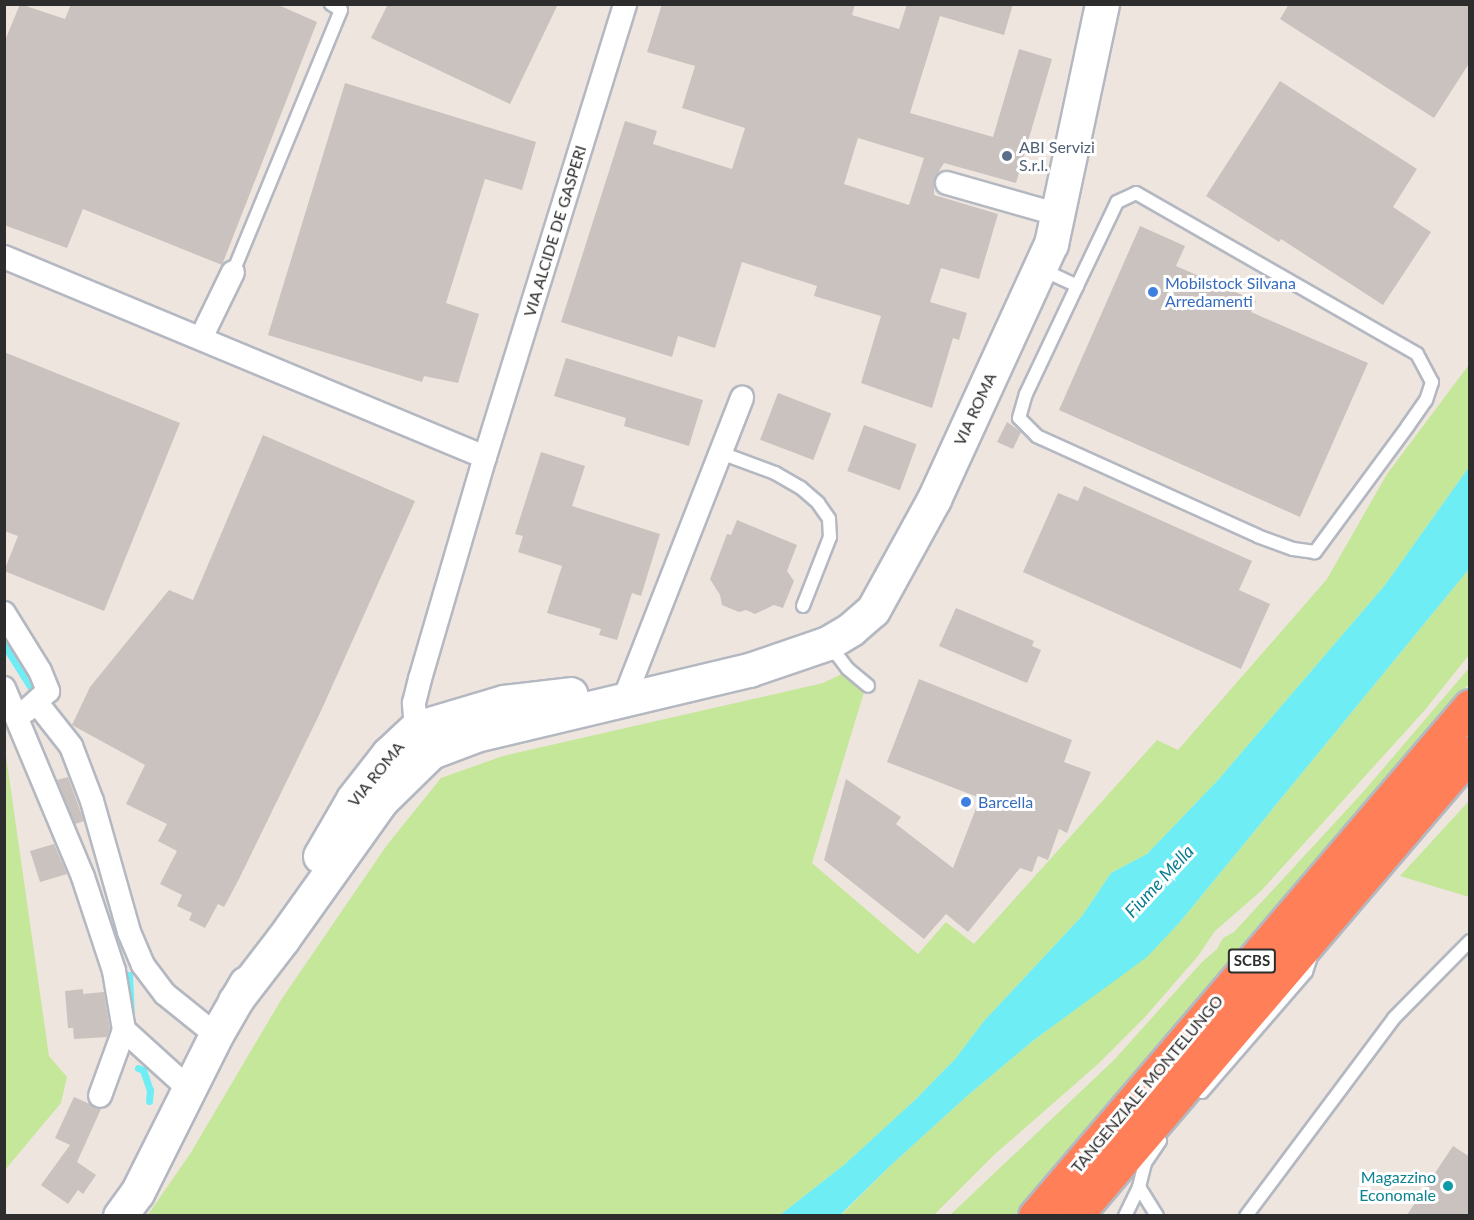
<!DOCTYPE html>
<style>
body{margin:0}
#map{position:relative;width:1474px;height:1220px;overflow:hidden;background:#efe5df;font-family:Lato,sans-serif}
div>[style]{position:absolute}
.green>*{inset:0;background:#c4e799}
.water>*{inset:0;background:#6eedf5}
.stream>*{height:7px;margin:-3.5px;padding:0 3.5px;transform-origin:3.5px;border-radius:3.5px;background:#6eedf5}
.building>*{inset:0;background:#cac2be;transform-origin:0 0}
.roads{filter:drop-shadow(2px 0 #b3b8c1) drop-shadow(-2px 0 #b3b8c1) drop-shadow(0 2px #b3b8c1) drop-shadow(0 -2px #b3b8c1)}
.lane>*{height:12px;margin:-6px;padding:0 6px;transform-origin:6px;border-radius:6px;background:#fff}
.street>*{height:22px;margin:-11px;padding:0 11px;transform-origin:11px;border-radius:11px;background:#fff}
.secondary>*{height:33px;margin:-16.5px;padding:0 16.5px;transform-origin:16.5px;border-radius:16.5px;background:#fff}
.highway>*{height:33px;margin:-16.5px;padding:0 16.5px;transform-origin:16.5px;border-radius:16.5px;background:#ff7f59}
.dots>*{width:16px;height:16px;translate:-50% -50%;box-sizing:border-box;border:3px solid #fff;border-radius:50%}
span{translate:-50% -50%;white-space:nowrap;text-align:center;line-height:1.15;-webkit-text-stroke:6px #fff;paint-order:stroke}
.shield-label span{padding:2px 4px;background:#fff;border:2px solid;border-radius:4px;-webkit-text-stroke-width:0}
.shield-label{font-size:15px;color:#2d2d2d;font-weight:700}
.service-label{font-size:16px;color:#4e5e75}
.left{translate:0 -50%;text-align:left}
.street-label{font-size:16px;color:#2d2d2d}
.shop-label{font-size:16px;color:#366cbe}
.culture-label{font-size:16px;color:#0d838f}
.right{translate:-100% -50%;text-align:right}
.water-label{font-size:18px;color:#087d90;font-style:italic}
.frame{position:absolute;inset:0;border:6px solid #2d2d2d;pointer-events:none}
</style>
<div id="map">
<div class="green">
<div style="clip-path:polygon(1468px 366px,1469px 467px,1385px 585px,1218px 780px,1147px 854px,1111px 873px,1082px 916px,984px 1021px,955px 1059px,916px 1099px,845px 1164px,780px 1215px,147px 1216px,190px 1154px,281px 1000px,387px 845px,441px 778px,503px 756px,823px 683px,844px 673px,865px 689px,812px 863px,918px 954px,946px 922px,974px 944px,1157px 740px,1178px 750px,1327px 579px,1387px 474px)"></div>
<div style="clip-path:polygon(1469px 569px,1469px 655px,1424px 711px,1261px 891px,1215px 931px,1198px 956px,1145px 1017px,1098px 1064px,995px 1154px,934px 1215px,840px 1216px,890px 1166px,967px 1096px,1034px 1040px,1147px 956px,1180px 922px)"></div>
<div style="clip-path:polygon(1469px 668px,1469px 684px,1015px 1215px,949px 1216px,1114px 1060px,1202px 962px,1217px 949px,1223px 938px,1234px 932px,1364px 791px)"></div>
<div style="clip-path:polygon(5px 749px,49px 1056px,67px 1077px,61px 1103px,5px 1170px)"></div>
<div style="clip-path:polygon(1469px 801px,1469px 897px,1400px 876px)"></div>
</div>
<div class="water">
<div style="clip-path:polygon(1469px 467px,1469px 569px,1180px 922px,1147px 957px,1034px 1040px,967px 1096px,890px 1166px,840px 1215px,780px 1215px,845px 1164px,916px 1099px,955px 1059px,984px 1021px,1082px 916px,1111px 873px,1147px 854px,1218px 780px,1385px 585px)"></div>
</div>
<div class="stream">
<div style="left:4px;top:645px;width:54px;rotate:57.8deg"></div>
<div style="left:129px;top:975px;width:42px;rotate:87.3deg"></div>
<div style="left:138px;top:1068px;width:5px;rotate:22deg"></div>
<div style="left:143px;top:1070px;width:21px;rotate:71deg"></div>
<div style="left:150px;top:1090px;width:11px;rotate:95deg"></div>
</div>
<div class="building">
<div style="clip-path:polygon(20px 4px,65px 19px,71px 4px,276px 4px,317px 22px,222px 265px,83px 209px,67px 248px,4px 225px,4px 43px)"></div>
<div style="clip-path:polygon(388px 4px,558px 4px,510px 104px,371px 38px)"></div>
<div style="clip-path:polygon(evenodd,662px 4px,855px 4px,852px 15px,899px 29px,907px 4px,1013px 4px,1004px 35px,940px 16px,910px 113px,993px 137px,1019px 49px,1052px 59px,1016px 183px,944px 163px,934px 179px,934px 195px,998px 214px,979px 279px,941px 268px,930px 302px,967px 313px,959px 340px,953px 338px,932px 408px,861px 383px,881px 316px,814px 296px,817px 286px,742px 262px,715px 348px,678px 336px,672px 357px,561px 322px,625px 121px,657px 131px,653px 144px,732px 169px,745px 128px,682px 108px,695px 66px,647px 52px,662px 4px,858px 138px,924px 158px,909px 205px,844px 184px,858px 138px)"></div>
<div style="clip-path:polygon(1289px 4px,1470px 4px,1470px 62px,1434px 118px,1280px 19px)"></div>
<div style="clip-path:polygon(1280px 81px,1417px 169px,1393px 207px,1431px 232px,1383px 305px,1281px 239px,1279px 242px,1206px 196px)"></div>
<div style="clip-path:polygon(345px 83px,536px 142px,522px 190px,485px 179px,446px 303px,479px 314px,458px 383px,424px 376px,422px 382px,268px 335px)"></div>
<div style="clip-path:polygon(1140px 226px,1185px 246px,1176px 266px,1256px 301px,1251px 312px,1368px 363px,1300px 517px,1059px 410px)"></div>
<div style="clip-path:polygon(4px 352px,180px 423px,104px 611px,4px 571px,18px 536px,4px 531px)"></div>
<div style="clip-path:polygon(566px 358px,703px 400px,689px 446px,624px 426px,626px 418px,554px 396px)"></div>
<div style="left:778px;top:393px;width:57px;height:50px;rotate:21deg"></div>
<div style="clip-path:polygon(1007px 422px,1021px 432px,1013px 449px,997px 442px)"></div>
<div style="left:864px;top:425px;width:56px;height:49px;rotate:20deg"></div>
<div style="clip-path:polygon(263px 435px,415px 501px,321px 711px,238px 881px,224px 907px,218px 904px,205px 928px,189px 920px,192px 913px,177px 906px,182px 895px,160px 884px,177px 851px,158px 841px,167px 824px,126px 804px,145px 765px,72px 725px,90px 687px,169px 590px,193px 600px)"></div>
<div style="clip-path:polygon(541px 452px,585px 466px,572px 506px,660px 534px,641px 596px,632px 593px,617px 640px,599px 635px,601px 629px,547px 613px,562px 566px,518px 552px,523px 536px,515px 534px)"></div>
<div style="clip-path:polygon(1084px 486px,1252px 561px,1239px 590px,1270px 604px,1241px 669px,1023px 572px,1058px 493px,1078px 501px)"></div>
<div style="clip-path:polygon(737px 520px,797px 545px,787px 571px,794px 581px,783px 608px,774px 605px,755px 614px,746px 610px,739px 612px,722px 605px,720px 595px,710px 579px,727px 534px,731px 535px)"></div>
<div style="clip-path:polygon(956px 608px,1034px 641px,1032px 646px,1041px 650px,1027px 683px,939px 646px)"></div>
<div style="clip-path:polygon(919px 679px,1072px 740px,1064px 762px,1091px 772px,1067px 833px,1059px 829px,1048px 860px,1038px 856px,1032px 872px,1020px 868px,968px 932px,946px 914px,924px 939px,824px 860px,846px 779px,901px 817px,896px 824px,953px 868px,980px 798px,887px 762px)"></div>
<div style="clip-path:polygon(68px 777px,84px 821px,75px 824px,57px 780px)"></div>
<div style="clip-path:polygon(54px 844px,67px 874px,40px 882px,30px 851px)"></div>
<div style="clip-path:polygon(83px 989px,83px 994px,104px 992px,110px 1029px,107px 1037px,74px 1039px,73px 1028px,68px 1028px,65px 991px)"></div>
<div style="clip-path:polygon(74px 1097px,101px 1109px,77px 1162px,96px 1175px,83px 1194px,78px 1190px,68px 1204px,41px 1185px,70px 1145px,55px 1138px)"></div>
<div style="clip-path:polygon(1453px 1146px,1470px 1157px,1470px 1215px,1407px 1215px)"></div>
</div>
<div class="roads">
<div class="lane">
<div style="left:1041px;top:269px;width:40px;rotate:25deg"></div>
<div style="left:1077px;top:286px;width:93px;rotate:-64.5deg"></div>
<div style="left:1117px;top:202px;width:21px;rotate:-25deg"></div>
<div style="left:1136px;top:193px;width:324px;rotate:29.8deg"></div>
<div style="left:1417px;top:354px;width:32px;rotate:62deg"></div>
<div style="left:1432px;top:382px;width:19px;rotate:108deg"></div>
<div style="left:1426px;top:400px;width:32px;rotate:125deg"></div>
<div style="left:1408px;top:426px;width:157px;rotate:126.4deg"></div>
<div style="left:1315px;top:552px;width:22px;rotate:-172deg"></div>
<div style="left:1293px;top:549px;width:37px;rotate:-160deg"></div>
<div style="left:1258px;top:536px;width:243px;rotate:-155.7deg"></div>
<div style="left:1037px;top:436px;width:25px;rotate:-135deg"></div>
<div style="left:1019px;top:418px;width:25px;rotate:-74deg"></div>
<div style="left:1026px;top:394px;width:119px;rotate:-64.7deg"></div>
<div style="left:233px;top:272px;width:283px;rotate:-67.6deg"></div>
<div style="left:341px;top:10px;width:12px;rotate:-149deg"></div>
<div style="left:721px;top:453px;width:58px;rotate:20.3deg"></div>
<div style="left:775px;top:473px;width:30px;rotate:30deg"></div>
<div style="left:801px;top:488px;width:23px;rotate:41deg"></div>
<div style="left:818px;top:503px;width:19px;rotate:55deg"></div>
<div style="left:829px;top:519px;width:18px;rotate:87deg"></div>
<div style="left:830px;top:537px;width:74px;rotate:111.4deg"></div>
<div style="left:829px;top:644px;width:31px;rotate:53deg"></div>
<div style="left:848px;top:669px;width:26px;rotate:40deg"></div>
<div style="left:1202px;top:1092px;width:159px;rotate:-49.1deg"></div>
<div style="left:1306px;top:972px;width:16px;rotate:-72deg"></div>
<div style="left:1139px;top:1187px;width:34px;rotate:58deg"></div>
<div style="left:1125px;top:1216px;width:32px;rotate:-64deg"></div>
<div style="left:1139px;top:1187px;width:25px;rotate:-76deg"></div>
<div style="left:1145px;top:1163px;width:27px;rotate:-56deg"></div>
<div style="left:1246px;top:1216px;width:247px;rotate:-53.2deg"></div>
<div style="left:1394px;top:1018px;width:108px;rotate:-45.4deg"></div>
</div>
<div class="street">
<div style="left:947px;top:183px;width:116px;rotate:15.9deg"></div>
<div style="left:4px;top:257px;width:521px;rotate:22.58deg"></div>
<div style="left:201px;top:338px;width:73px;rotate:-64.1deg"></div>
<div style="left:4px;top:613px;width:68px;rotate:58.2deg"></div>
<div style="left:40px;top:671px;width:22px;rotate:68deg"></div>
<div style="left:48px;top:691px;width:30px;rotate:138deg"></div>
<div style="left:4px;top:688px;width:205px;rotate:67.3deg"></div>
<div style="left:83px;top:877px;width:99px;rotate:71.7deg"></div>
<div style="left:114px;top:971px;width:60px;rotate:80.4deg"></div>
<div style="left:124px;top:1030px;width:70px;rotate:110deg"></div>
<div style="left:628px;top:689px;width:313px;rotate:-68.6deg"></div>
<div style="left:37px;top:703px;width:55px;rotate:51.7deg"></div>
<div style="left:71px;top:746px;width:59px;rotate:69.1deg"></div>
<div style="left:92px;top:801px;width:136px;rotate:74.2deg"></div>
<div style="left:129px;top:932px;width:36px;rotate:67deg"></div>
<div style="left:143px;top:965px;width:36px;rotate:53deg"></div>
<div style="left:165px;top:994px;width:65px;rotate:38.8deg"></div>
<div style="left:422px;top:738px;width:12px;rotate:-121deg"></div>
<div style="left:416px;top:728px;width:25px;rotate:-95deg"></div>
<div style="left:414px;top:703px;width:25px;rotate:-76deg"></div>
<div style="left:420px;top:679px;width:231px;rotate:-73.7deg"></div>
<div style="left:485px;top:457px;width:474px;rotate:-72.8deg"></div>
<div style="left:124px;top:1030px;width:86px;rotate:42.2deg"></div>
</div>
<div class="secondary">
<div style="left:320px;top:856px;width:66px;rotate:-59.9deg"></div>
<div style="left:353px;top:799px;width:57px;rotate:-52.1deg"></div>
<div style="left:388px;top:754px;width:38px;rotate:-43deg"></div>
<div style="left:416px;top:728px;width:92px;rotate:-16.5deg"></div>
<div style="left:504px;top:702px;width:67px;rotate:-6.8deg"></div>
<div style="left:235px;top:1001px;width:77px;rotate:-52.4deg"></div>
<div style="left:282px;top:940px;width:171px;rotate:-54.5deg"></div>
<div style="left:381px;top:801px;width:70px;rotate:-44.4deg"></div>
<div style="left:431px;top:752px;width:48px;rotate:-20.7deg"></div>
<div style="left:476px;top:735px;width:281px;rotate:-13.4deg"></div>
<div style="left:749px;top:670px;width:83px;rotate:-18.9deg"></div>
<div style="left:828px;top:643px;width:27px;rotate:-31deg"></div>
<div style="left:851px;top:629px;width:29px;rotate:-41deg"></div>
<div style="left:873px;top:610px;width:127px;rotate:-61.2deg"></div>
<div style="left:934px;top:499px;width:281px;rotate:-65.4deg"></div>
<div style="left:1051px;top:244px;width:245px;rotate:-78deg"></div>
<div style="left:120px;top:1216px;width:29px;rotate:-54deg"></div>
<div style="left:137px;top:1193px;width:177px;rotate:-63.4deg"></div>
<div style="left:216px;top:1035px;width:60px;rotate:-60deg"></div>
</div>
<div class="highway">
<div style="left:1035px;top:1216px;width:670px;rotate:-49.54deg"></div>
<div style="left:1075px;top:1216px;width:609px;rotate:-49.53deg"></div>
</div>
</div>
<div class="dots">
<div style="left:1007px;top:156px;background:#5c6f8a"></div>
<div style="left:1153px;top:292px;background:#3f7fe0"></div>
<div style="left:966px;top:802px;background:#3f7fe0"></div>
<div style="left:1448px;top:1186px;background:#0f9aa8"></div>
</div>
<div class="shield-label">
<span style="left:1252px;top:961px">SCBS</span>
</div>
<div class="service-label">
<span class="left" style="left:1019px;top:156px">ABI Servizi<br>S.r.l.</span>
</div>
<div class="street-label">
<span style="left:555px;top:231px;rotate:-73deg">VIA ALCIDE DE GASPERI</span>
<span style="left:975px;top:409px;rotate:-65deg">VIA ROMA</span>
<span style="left:376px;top:774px;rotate:-51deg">VIA ROMA</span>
<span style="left:1147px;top:1084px;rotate:-50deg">TANGENZIALE MONTELUNGO</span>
</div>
<div class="shop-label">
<span class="left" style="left:1165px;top:292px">Mobilstock Silvana<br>Arredamenti</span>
<span class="left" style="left:978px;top:802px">Barcella</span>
</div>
<div class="culture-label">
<span class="right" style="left:1436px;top:1186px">Magazzino<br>Economale</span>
</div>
<div class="water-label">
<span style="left:1159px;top:881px;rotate:-47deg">Fiume Mella</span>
</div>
<div class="frame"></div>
</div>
